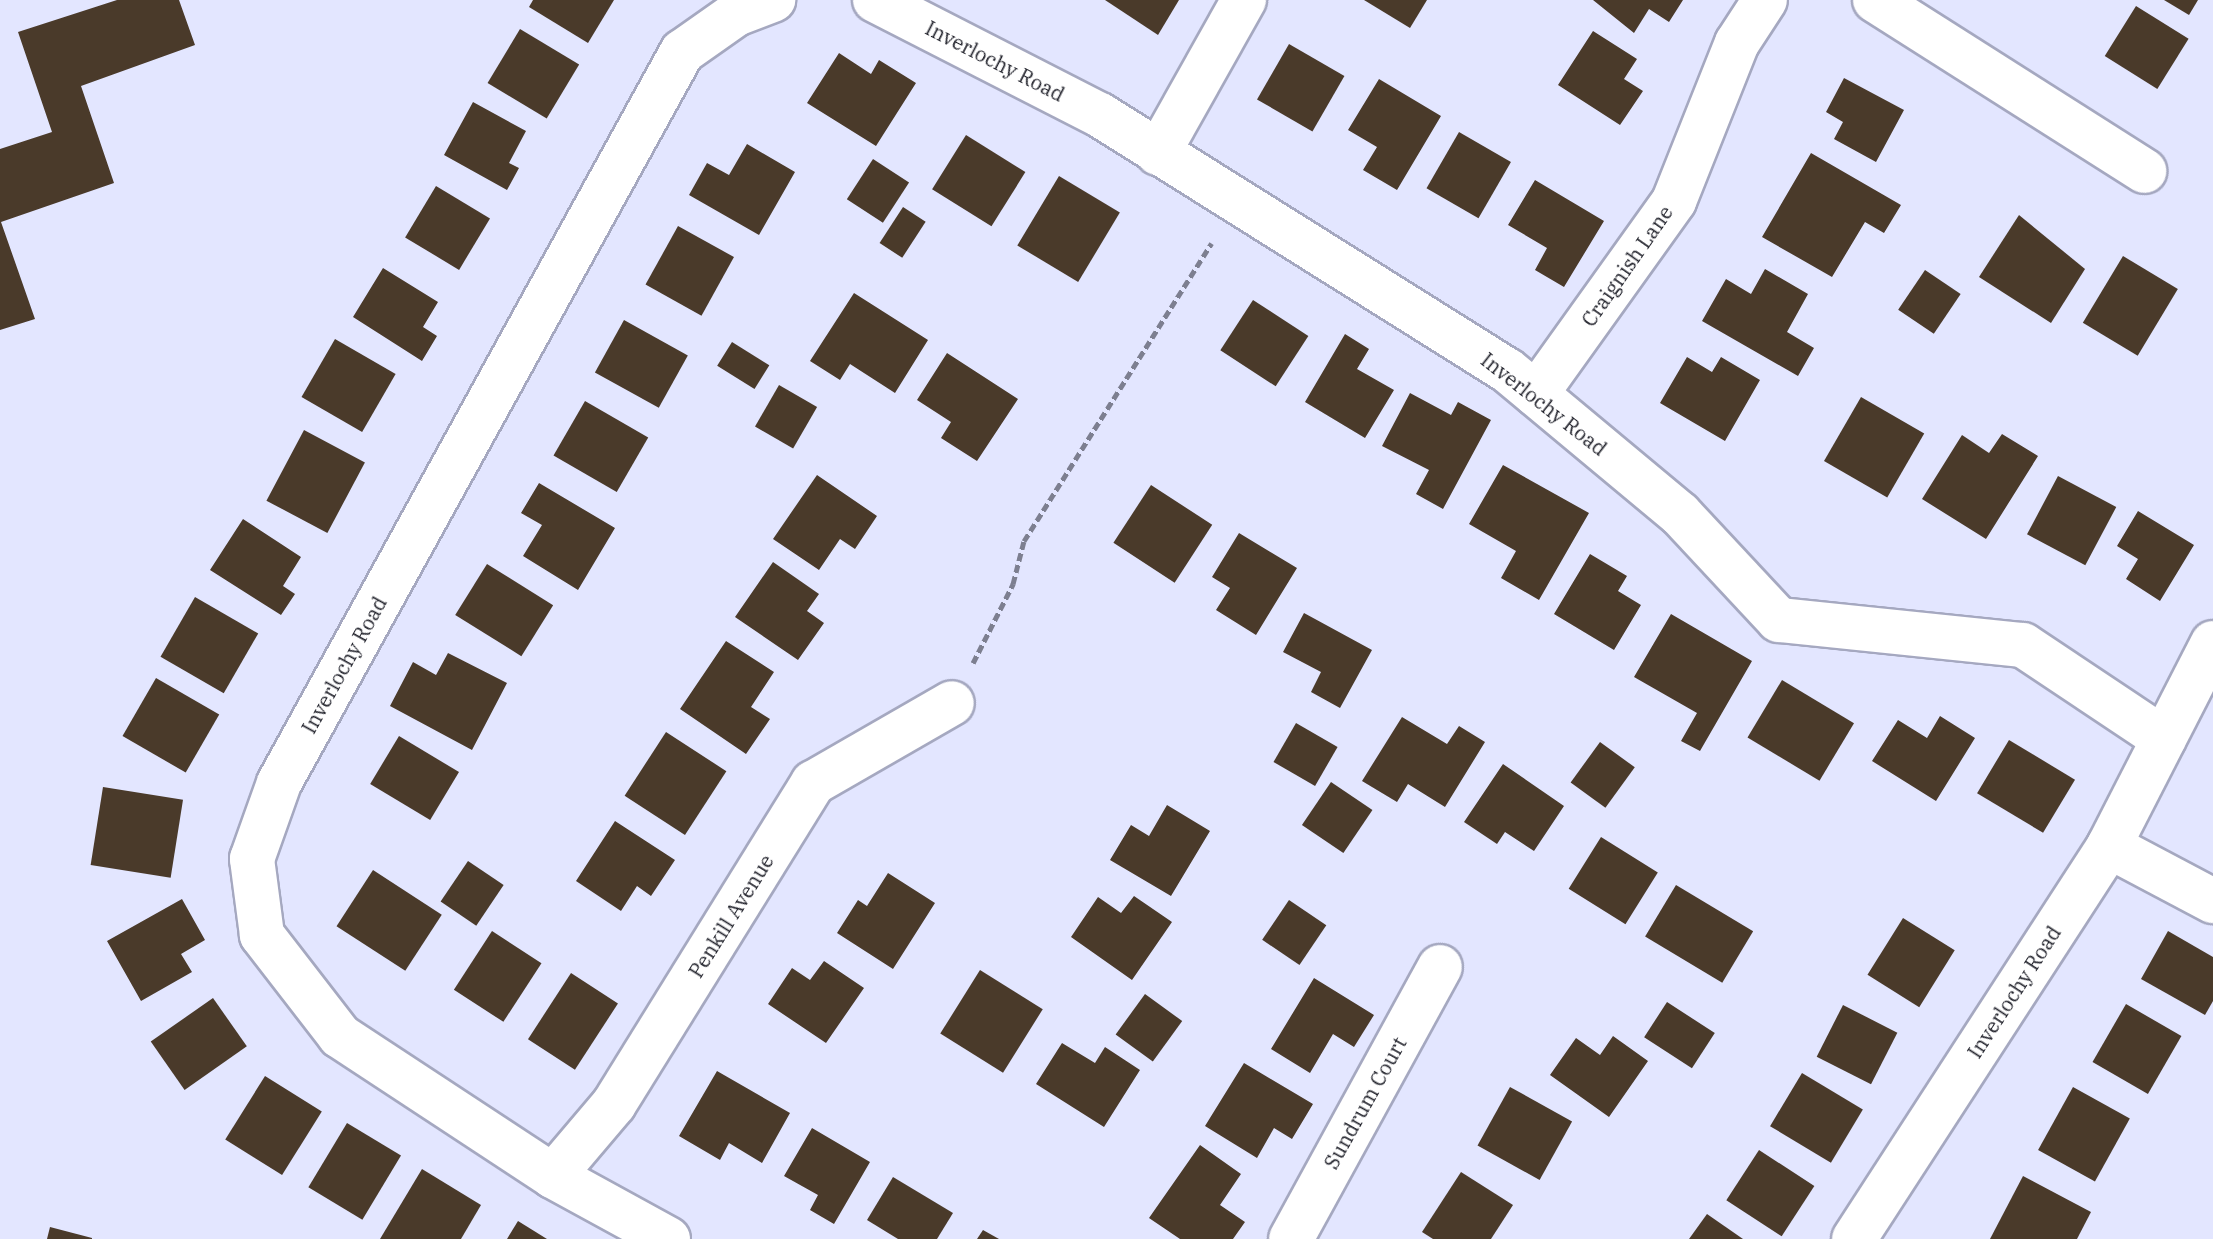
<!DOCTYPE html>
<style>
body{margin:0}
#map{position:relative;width:2213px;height:1239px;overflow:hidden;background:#e3e6ff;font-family:"IBM Plex Serif",serif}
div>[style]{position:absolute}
.building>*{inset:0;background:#4a3a2a;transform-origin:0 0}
.path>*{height:5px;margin-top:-2.5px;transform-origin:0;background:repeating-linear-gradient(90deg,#7d7f90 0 8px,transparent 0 12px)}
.roads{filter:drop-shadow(2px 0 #a5a8c0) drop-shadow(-2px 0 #a5a8c0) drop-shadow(0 2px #a5a8c0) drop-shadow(0 -2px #a5a8c0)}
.minor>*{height:44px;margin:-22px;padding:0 22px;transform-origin:22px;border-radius:22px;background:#fff}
span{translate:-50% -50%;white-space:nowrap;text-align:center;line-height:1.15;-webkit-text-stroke:8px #fff;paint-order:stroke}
.street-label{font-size:20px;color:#22232c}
</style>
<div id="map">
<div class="building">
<div style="clip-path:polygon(117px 0,179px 0,195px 45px,81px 86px,114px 183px,1px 222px,35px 319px,0 330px,0 149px,52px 132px,18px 32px)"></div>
<div style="clip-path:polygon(533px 0,614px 0,588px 43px,529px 7px)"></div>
<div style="clip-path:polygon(1105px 0,1179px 0,1158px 35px)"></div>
<div style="clip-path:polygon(1364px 0,1427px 0,1410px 28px)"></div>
<div style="clip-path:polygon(1593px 0,1683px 0,1669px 22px,1649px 9px,1634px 33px)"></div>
<div style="clip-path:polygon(2164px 0,2198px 0,2189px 15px)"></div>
<div style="left:2136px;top:6px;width:62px;height:59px;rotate:32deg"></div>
<div style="left:520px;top:29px;width:69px;height:63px;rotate:31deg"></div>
<div style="clip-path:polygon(1593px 31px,1637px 59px,1624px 79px,1643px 91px,1620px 125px,1558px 85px)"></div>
<div style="left:1289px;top:44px;width:64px;height:64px;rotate:30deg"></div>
<div style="clip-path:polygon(839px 53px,871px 74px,879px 60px,916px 83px,876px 146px,807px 103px)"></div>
<div style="clip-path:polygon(1844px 78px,1904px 110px,1876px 162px,1834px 139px,1843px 122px,1826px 112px)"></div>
<div style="clip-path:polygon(1379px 79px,1441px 116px,1397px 190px,1363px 170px,1377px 147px,1348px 130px)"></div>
<div style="clip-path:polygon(473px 102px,526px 131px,509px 163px,519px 168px,507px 190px,444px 155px)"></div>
<div style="left:1459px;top:132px;width:60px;height:65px;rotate:30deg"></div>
<div style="left:966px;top:135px;width:70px;height:64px;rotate:32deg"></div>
<div style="clip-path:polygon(747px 144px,795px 172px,759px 235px,689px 195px,707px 163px,729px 175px)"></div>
<div style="clip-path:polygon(1811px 153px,1901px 205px,1884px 233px,1865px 222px,1832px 277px,1762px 237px)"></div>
<div style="left:873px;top:159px;width:43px;height:48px;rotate:33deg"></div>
<div style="left:1059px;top:176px;width:71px;height:81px;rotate:31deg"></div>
<div style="clip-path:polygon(1535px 180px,1604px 221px,1564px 287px,1535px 270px,1547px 248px,1508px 225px)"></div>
<div style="left:436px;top:186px;width:63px;height:60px;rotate:31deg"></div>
<div style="left:903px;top:207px;width:27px;height:43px;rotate:33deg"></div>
<div style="clip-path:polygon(2019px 215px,2085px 269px,2051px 323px,1979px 277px)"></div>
<div style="left:678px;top:226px;width:64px;height:67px;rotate:29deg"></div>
<div style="left:2123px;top:256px;width:64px;height:78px;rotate:31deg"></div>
<div style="clip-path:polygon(383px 268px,438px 302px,423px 327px,437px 336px,422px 361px,353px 317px)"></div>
<div style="clip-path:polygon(1765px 269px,1808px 294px,1787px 332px,1814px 348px,1798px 376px,1702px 321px,1726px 279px,1751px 294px)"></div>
<div style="left:1925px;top:270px;width:43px;height:48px;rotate:34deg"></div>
<div style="clip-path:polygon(854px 293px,928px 340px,895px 393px,850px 364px,840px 380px,810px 361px)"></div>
<div style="left:1253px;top:300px;width:66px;height:60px;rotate:33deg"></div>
<div style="left:624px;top:320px;width:73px;height:60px;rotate:29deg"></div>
<div style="clip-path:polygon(1345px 334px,1369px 349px,1357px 369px,1394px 390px,1365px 438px,1305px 402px)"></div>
<div style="left:335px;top:339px;width:70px;height:67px;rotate:30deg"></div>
<div style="left:732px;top:342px;width:44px;height:28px;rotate:32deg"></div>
<div style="clip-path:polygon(947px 353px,1018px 399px,977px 461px,941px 438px,951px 422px,917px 400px)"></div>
<div style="clip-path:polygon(1687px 357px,1712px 372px,1721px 357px,1760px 380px,1725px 441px,1660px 403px)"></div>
<div style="left:779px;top:385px;width:44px;height:48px;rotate:30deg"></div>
<div style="clip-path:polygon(1410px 393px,1451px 415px,1458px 402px,1491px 420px,1443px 509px,1416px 494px,1429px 470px,1382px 446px)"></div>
<div style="left:1861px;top:397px;width:73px;height:74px;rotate:30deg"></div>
<div style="left:585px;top:401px;width:73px;height:63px;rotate:30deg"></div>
<div style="left:304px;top:430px;width:69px;height:80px;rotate:28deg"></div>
<div style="clip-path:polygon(2002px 434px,2038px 456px,1986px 539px,1922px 499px,1962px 435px,1989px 453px)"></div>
<div style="clip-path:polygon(1503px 465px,1589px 513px,1539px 600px,1501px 578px,1516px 551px,1469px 524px)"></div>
<div style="clip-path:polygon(817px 475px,877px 516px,855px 549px,840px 539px,819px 570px,773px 539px)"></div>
<div style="left:2058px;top:476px;width:66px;height:66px;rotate:28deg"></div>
<div style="clip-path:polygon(539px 483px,615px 528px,578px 590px,523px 556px,542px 525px,521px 513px)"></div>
<div style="left:1151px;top:485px;width:73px;height:69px;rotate:33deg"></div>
<div style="clip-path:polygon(2138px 511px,2194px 545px,2160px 601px,2126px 579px,2138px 559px,2117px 546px)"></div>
<div style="clip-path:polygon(243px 519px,301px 557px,283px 586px,295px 594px,281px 615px,210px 570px)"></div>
<div style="clip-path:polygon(1239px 533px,1297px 568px,1256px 635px,1216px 610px,1230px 588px,1212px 577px)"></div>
<div style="clip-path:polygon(1590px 554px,1627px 576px,1618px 591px,1641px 605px,1614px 650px,1554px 614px)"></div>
<div style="clip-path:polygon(773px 562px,819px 594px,807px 611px,824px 623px,798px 660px,735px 617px)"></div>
<div style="left:487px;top:564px;width:78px;height:60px;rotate:32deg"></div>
<div style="left:195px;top:597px;width:73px;height:69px;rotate:30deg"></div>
<div style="clip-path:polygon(1304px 613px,1372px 650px,1340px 708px,1311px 692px,1321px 672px,1283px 652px)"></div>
<div style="clip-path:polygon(1671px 614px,1752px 661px,1700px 751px,1681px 741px,1697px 713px,1634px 677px)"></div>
<div style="clip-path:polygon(726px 641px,774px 672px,751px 707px,770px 719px,746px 754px,680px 709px)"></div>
<div style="clip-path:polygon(448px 653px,507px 683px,472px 750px,390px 706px,413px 662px,436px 675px)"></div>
<div style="left:156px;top:678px;width:73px;height:67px;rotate:30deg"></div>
<div style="left:1782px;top:680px;width:84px;height:67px;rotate:31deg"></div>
<div style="clip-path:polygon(1940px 716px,1975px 738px,1936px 801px,1872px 761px,1898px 720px,1927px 738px)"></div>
<div style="clip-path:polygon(1402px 717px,1447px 744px,1459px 726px,1485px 742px,1445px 807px,1408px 784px,1397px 802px,1362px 781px)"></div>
<div style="left:1296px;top:723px;width:48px;height:45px;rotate:30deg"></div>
<div style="left:666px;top:732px;width:72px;height:76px;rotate:33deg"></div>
<div style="left:399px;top:736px;width:70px;height:56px;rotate:31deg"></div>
<div style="left:2009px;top:740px;width:77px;height:62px;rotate:31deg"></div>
<div style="left:1600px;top:742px;width:43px;height:50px;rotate:36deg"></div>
<div style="clip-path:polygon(1503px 764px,1564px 806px,1534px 851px,1505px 832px,1497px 844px,1464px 822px)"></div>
<div style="left:1331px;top:782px;width:50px;height:52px;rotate:34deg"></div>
<div style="left:103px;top:787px;width:81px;height:79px;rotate:9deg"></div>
<div style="clip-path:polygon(1167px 805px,1210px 831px,1171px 896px,1110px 860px,1131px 825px,1149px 836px)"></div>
<div style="clip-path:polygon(615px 821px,675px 860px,651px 896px,637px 886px,621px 911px,576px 881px)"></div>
<div style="left:1601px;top:837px;width:67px;height:61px;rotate:32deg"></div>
<div style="left:468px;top:861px;width:43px;height:49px;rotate:34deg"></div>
<div style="left:373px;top:870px;width:82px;height:67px;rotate:33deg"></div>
<div style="clip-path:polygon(888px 873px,935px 903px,893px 969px,837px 933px,858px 900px,867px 906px)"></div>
<div style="left:1676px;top:885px;width:90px;height:60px;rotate:31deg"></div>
<div style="clip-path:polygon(1134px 896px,1172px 922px,1132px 980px,1071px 937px,1098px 897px,1121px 913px)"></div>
<div style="clip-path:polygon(182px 899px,205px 940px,181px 954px,192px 972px,141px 1001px,107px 941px)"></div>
<div style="left:1289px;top:900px;width:45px;height:48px;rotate:34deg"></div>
<div style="left:1903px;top:918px;width:61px;height:67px;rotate:32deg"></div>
<div style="left:492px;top:931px;width:59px;height:70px;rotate:33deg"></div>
<div style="clip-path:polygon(2168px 931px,2213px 957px,2213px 1001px,2205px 1015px,2141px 979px)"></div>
<div style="clip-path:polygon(824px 961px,864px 988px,826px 1043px,768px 1004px,792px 968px,810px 980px)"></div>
<div style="left:980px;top:970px;width:74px;height:75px;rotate:32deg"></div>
<div style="left:571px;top:973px;width:56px;height:79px;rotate:33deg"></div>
<div style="clip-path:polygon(1314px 978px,1374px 1015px,1354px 1047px,1333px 1034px,1310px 1073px,1271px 1049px)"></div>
<div style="left:1145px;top:994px;width:46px;height:50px;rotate:36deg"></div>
<div style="left:213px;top:998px;width:59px;height:76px;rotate:55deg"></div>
<div style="left:1667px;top:1002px;width:57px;height:42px;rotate:33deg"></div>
<div style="left:2126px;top:1004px;width:64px;height:67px;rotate:30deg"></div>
<div style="left:1843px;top:1005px;width:61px;height:58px;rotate:27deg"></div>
<div style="clip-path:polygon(1613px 1036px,1648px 1061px,1609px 1117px,1550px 1075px,1576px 1038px,1600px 1055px)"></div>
<div style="clip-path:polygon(1062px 1043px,1095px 1063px,1105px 1047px,1140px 1070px,1104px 1127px,1036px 1084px)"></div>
<div style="clip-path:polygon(1244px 1063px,1313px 1104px,1292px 1139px,1274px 1128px,1257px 1158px,1205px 1126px)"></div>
<div style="clip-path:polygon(717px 1071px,790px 1113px,762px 1163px,729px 1143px,720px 1160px,679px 1136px)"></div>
<div style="left:1802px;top:1073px;width:71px;height:62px;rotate:31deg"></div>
<div style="left:265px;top:1076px;width:67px;height:75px;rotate:32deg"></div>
<div style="left:1510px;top:1087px;width:71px;height:67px;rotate:29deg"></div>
<div style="left:2073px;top:1087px;width:65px;height:72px;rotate:29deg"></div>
<div style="left:347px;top:1123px;width:63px;height:75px;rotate:31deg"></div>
<div style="clip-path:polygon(812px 1128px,870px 1162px,834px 1224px,810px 1210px,818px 1195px,784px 1176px)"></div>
<div style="clip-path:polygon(1200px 1145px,1241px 1174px,1220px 1205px,1245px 1222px,1233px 1239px,1180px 1239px,1149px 1218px)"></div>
<div style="left:1759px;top:1150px;width:66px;height:60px;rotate:33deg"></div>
<div style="clip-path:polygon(422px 1169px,481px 1205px,461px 1239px,380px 1239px)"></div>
<div style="clip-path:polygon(1461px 1172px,1513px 1205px,1491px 1239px,1433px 1239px,1422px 1232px)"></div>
<div style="clip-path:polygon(2023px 1176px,2091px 1212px,2077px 1239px,1990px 1239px)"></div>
<div style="clip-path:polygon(893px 1177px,953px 1213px,937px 1239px,898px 1239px,867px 1220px)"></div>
<div style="clip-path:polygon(1707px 1214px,1743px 1239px,1689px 1239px)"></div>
<div style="clip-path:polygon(518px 1221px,547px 1239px,507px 1239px)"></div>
<div style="clip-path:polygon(50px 1227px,92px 1238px,92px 1239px,47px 1239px)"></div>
<div style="clip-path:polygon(983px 1230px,999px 1239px,977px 1239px)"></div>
</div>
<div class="path">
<div style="left:973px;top:663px;width:89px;rotate:-63.1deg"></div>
<div style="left:1013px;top:584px;width:44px;rotate:-75.7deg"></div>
<div style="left:1024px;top:541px;width:352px;rotate:-57.8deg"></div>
</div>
<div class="roads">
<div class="minor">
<div style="left:875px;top:0;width:253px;rotate:27.1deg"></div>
<div style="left:1100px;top:115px;width:480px;rotate:32.1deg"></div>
<div style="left:1507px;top:370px;width:225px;rotate:39.8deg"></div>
<div style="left:1680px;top:514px;width:145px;rotate:47deg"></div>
<div style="left:1779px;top:620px;width:245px;rotate:5.9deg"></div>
<div style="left:2023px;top:645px;width:169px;rotate:33.7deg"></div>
<div style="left:1875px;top:0;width:319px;rotate:32.4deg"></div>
<div style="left:1158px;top:153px;width:176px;rotate:-60.7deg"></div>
<div style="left:1536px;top:394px;width:237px;rotate:-54.4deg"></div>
<div style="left:1674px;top:201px;width:170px;rotate:-68.3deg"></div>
<div style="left:1737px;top:43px;width:51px;rotate:-56.9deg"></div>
<div style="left:2109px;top:846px;width:118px;rotate:27.9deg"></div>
<div style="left:553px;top:1176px;width:94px;rotate:-49.7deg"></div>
<div style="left:614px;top:1104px;width:378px;rotate:-58.2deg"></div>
<div style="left:813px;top:783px;width:160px;rotate:-29.9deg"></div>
<div style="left:668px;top:1239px;width:131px;rotate:-151.3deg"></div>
<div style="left:553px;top:1176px;width:255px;rotate:-146.7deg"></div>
<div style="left:340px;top:1036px;width:128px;rotate:-127.7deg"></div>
<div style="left:262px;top:935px;width:77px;rotate:-97.5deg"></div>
<div style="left:252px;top:859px;width:81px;rotate:-70.4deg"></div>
<div style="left:279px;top:783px;width:835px;rotate:-61.13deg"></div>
<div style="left:682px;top:52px;width:66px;rotate:-35.1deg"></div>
<div style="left:736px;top:14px;width:40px;rotate:-21deg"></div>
<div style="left:1291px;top:1239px;width:310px;rotate:-61.3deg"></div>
<div style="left:1854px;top:1239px;width:468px;rotate:-57deg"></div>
<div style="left:2109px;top:846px;width:228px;rotate:-62.9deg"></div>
</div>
</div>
<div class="street-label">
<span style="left:995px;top:61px;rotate:27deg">Inverlochy Road</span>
<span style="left:1627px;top:266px;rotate:-55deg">Craignish Lane</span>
<span style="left:1544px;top:404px;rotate:38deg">Inverlochy Road</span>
<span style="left:344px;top:665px;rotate:-61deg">Inverlochy Road</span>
<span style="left:731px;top:916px;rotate:-58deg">Penkill Avenue</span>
<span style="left:2014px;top:992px;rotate:-57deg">Inverlochy Road</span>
<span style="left:1365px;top:1103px;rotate:-61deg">Sundrum Court</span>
</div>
</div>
